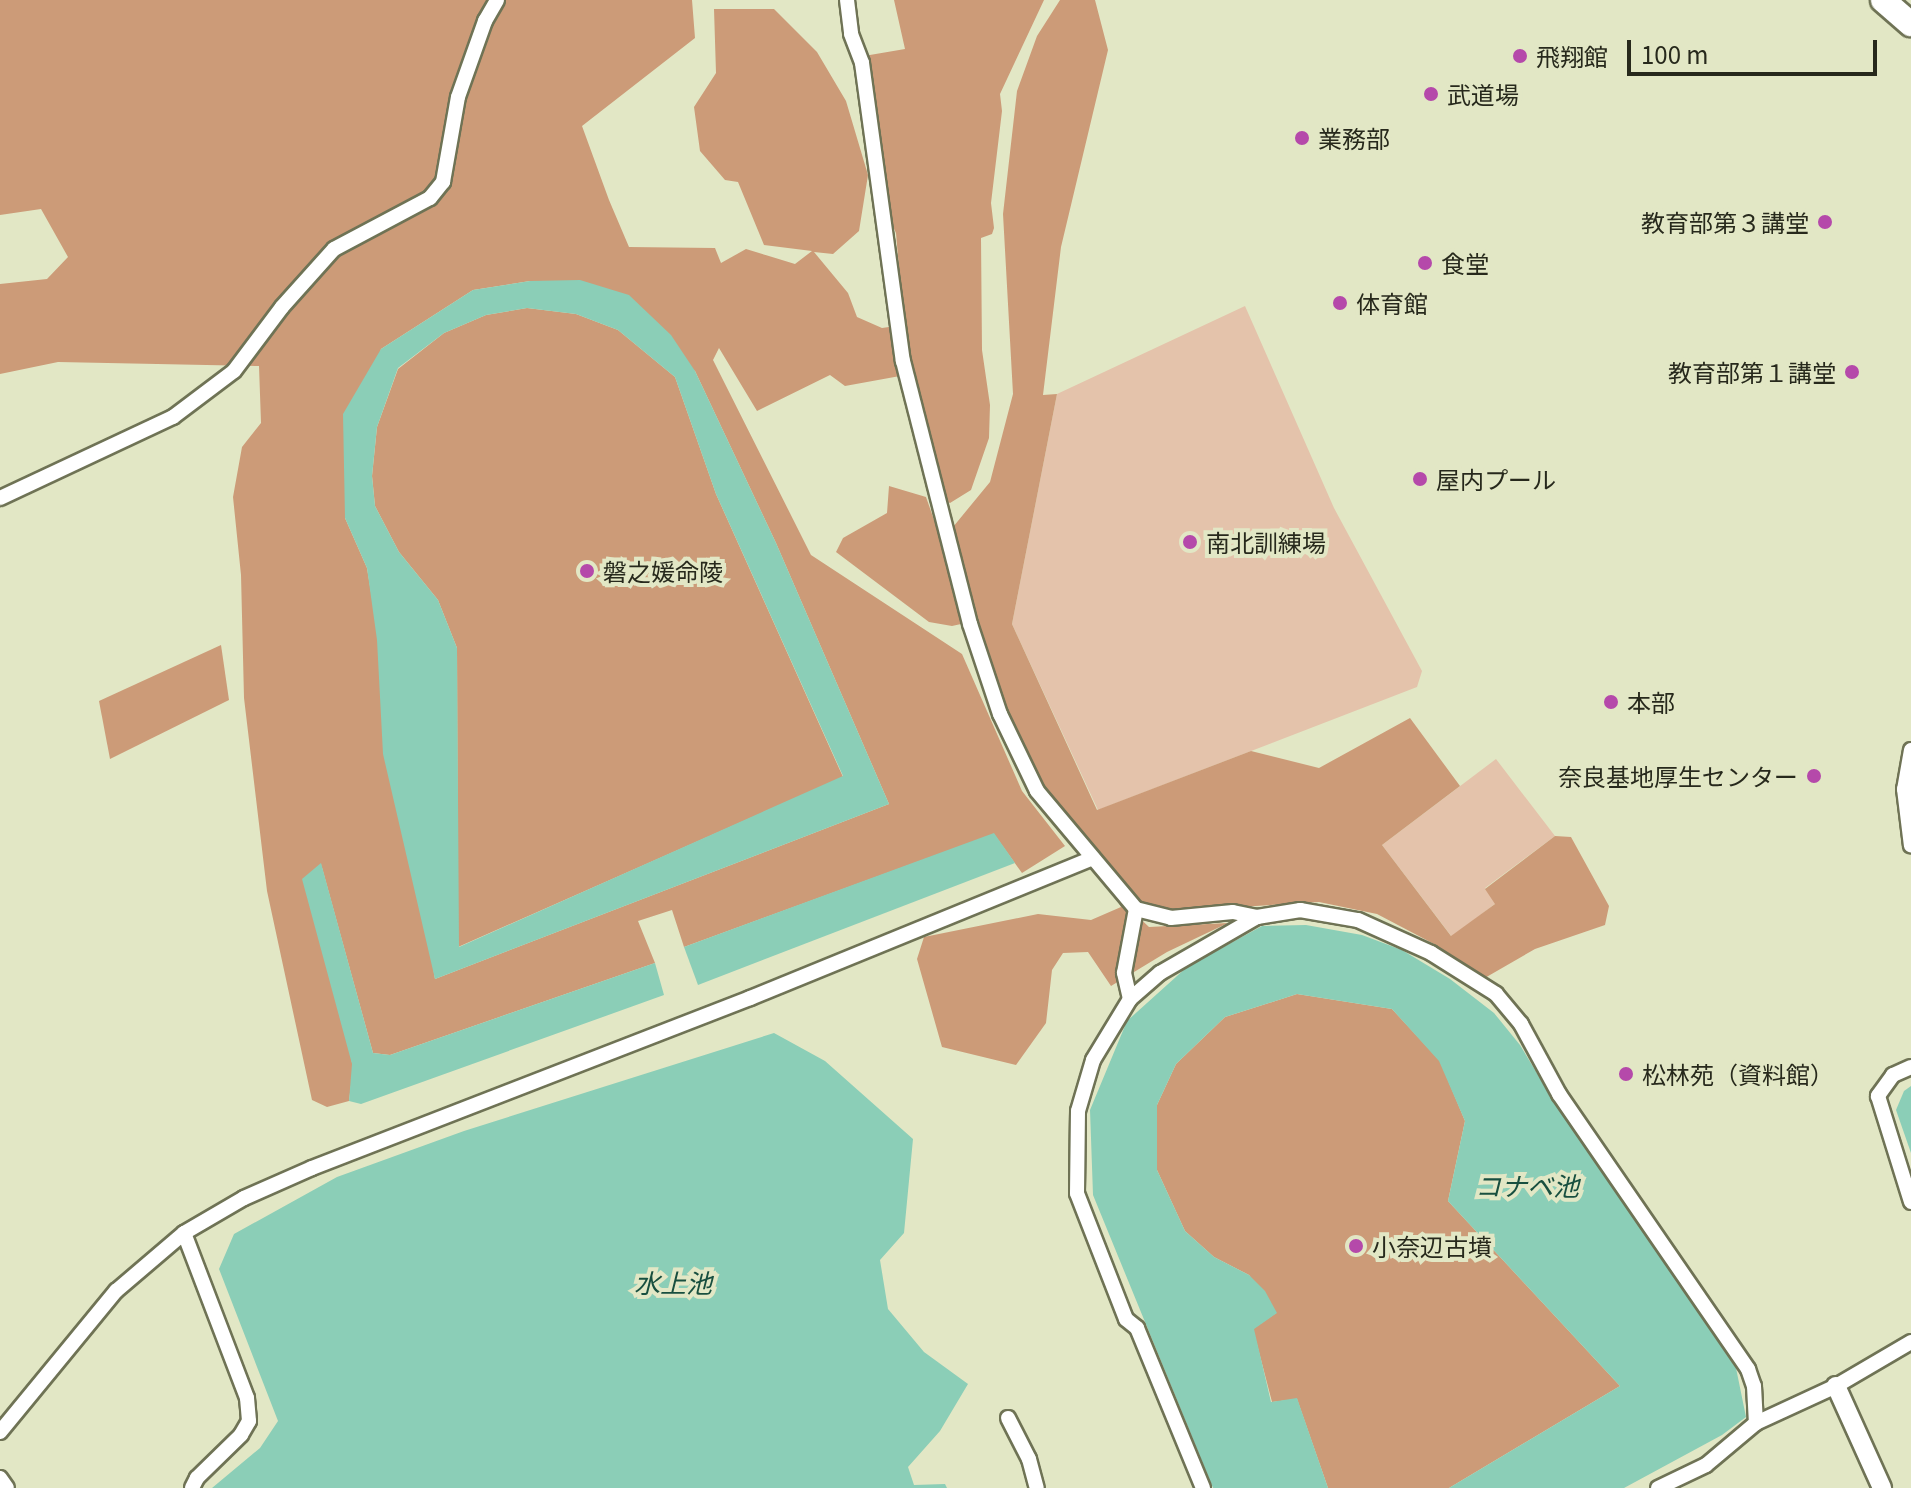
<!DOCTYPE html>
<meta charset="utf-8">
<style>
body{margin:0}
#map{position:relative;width:1911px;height:1488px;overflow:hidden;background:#e2e7c5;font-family:Georgia,"Noto Sans JP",serif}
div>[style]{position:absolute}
.green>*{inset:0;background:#e4c3ab}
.forest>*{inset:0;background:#cc9b78}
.water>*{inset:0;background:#8bceb7}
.roads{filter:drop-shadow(2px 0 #6f7355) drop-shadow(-2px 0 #6f7355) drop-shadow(0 2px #6f7355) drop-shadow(0 -2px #6f7355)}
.minor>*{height:14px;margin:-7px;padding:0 7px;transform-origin:7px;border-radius:7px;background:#fff}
.tertiary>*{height:18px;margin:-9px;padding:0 9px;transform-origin:9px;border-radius:9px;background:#fff}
.trunk>*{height:24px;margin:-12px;padding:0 12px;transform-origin:12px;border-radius:12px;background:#fff}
.dots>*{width:22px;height:22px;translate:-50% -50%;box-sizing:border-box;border:4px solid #e2e7c5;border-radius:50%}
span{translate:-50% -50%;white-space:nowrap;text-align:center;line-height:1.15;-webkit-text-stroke:8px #e2e7c5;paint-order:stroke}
.poi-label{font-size:24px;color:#27291c}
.left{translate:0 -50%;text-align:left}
.right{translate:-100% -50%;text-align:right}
.water-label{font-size:26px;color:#184f3f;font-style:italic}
.scale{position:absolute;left:1627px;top:40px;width:250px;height:36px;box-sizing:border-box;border:4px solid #27291c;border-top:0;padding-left:10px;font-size:24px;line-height:28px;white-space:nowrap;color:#27291c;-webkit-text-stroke:6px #e2e7c5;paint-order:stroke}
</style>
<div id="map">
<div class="green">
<div style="clip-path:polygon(1245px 306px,1334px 508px,1422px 671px,1417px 687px,1098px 810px,1012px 624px,1057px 394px)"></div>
<div style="clip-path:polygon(1496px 759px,1555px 836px,1485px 888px,1496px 903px,1452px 937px,1382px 845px)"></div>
</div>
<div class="forest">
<div style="clip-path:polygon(evenodd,0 0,692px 0,695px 38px,582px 126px,609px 200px,629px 247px,715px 248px,721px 263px,746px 249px,795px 264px,812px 251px,764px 245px,738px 182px,725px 180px,700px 151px,694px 107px,716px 73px,714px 9px,774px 9px,817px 52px,846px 101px,868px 175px,859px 231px,833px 254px,814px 252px,848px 293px,857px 317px,882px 328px,889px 327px,900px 376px,845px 386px,830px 375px,757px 411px,719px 348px,713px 360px,811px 555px,962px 654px,1022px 791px,1065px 846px,1022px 873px,994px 834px,684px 947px,672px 910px,638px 921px,655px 963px,390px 1055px,373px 1053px,321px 864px,353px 1069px,349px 1101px,327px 1107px,312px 1100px,267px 891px,244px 698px,241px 575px,233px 497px,242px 447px,261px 423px,259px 366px,58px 362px,0 374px,0 284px,47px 279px,68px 257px,41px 209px,0 215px,0 0,530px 281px,695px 371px,776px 543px,889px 804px,435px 979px,367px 568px,345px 518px,381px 349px,473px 290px,530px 281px)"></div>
<div style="clip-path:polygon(853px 0,1044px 0,1000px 94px,1002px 111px,991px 203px,994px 228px,992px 234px,981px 238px,982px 350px,990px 405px,989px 438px,971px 490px,950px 503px,946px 501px,923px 417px,905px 339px,896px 233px,881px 201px,864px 56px,905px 49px,894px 0)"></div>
<div style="clip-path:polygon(1060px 0,1095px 0,1108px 50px,1061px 247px,1043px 395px,1057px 394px,1012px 624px,1097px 810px,1251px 751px,1319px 768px,1410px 718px,1460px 786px,1382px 845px,1451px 936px,1495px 904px,1485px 889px,1555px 836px,1571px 837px,1609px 906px,1605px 925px,1535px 949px,1483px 979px,1436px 945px,1377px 914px,1319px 902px,1157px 912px,1141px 903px,1040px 789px,1014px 735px,978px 635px,953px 527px,990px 482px,1013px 394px,1003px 214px,1017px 91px,1037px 36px)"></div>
<div style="clip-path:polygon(527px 308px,576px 314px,618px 330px,675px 377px,716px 494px,843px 777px,458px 947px,457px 648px,438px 600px,399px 552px,375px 506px,372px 476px,377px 427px,398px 369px,444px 333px,486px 315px)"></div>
<div style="clip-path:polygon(889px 486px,926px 497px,970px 622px,952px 626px,929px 622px,836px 552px,843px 538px,887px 513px)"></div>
<div style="clip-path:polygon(221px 645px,229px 700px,110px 759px,99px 701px)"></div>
<div style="clip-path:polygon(1114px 894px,1149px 927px,1228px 923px,1167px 952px,1111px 986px,1088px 952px,1063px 953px,1052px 970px,1046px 1023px,1016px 1065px,942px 1047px,917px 959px,924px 937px,1038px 914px,1091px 920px,1121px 907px)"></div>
<div style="clip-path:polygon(1297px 994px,1392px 1009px,1440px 1061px,1465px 1121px,1448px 1201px,1620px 1386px,1449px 1488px,1328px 1488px,1297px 1399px,1272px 1402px,1253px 1329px,1276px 1313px,1249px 1275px,1214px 1257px,1185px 1231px,1157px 1170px,1157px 1105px,1176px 1064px,1225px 1017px)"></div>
</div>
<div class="water">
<div style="clip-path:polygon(evenodd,580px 280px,629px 295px,671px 335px,695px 371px,776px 543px,889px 804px,435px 979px,383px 754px,377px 640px,367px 568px,345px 518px,343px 414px,381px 349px,473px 290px,530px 281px,580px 280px,527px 308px,576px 314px,618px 330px,675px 377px,716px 494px,843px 776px,459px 947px,457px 648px,438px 600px,399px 552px,375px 506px,372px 476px,377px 427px,398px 368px,444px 333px,486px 315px,527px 308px)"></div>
<div style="clip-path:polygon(994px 833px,1015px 863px,698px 985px,684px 947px)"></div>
<div style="clip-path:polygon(321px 863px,373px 1053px,390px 1055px,655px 963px,664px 995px,361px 1104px,349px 1101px,352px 1064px,302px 879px)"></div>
<div style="clip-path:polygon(1306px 925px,1362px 935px,1402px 950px,1450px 979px,1494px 1013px,1520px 1045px,1555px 1103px,1736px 1368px,1746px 1417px,1722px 1435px,1624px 1488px,1449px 1488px,1620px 1386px,1448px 1201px,1465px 1121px,1439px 1061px,1392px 1009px,1297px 994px,1225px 1017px,1176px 1064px,1157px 1105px,1157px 1170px,1185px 1231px,1214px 1257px,1249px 1275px,1265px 1291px,1277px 1313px,1254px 1329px,1271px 1402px,1297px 1398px,1328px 1488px,1213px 1488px,1093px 1195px,1090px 1110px,1127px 1021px,1187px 967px,1262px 926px)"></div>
<div style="clip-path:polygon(774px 1033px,825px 1061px,913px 1139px,904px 1233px,880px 1260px,888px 1309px,924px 1352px,968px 1384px,940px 1431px,908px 1467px,914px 1485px,945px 1484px,947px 1488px,212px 1488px,260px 1448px,278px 1421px,219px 1269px,234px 1234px,337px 1177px,464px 1131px)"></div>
<div style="clip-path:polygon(1911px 1086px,1911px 1153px,1896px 1110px,1904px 1091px)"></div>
</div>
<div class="roads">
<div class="minor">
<div style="left:847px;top:0;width:34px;rotate:83deg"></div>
<div style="left:851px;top:34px;width:31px;rotate:69deg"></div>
<div style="left:862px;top:63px;width:301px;rotate:82.2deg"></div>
<div style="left:903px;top:361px;width:271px;rotate:75.7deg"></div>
<div style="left:970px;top:624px;width:95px;rotate:71.6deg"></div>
<div style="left:1000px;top:714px;width:85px;rotate:64.3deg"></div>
<div style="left:1037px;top:791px;width:154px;rotate:50deg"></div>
<div style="left:1136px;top:909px;width:36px;rotate:14deg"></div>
<div style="left:1171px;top:918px;width:62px;rotate:-5.5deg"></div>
<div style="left:1233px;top:912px;width:25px;rotate:12deg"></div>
<div style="left:1257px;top:917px;width:44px;rotate:-9.2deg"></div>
<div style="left:1300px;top:910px;width:59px;rotate:9.8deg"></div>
<div style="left:1358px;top:920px;width:80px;rotate:24.3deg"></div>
<div style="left:1431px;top:953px;width:77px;rotate:32.2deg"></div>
<div style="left:1496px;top:994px;width:39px;rotate:50deg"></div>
<div style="left:1521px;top:1024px;width:80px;rotate:61.5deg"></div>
<div style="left:1559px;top:1094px;width:334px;rotate:55.5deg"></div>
<div style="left:1748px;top:1369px;width:18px;rotate:71deg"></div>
<div style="left:1754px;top:1386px;width:37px;rotate:87deg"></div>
<div style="left:1756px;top:1423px;width:88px;rotate:-24.8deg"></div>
<div style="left:1836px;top:1386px;width:87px;rotate:-30.4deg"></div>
<div style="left:0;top:498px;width:191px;rotate:-25.1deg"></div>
<div style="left:173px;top:417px;width:76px;rotate:-37deg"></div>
<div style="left:234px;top:371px;width:80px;rotate:-53.1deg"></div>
<div style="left:282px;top:307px;width:78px;rotate:-48.1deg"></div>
<div style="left:334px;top:249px;width:109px;rotate:-28deg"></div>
<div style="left:430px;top:198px;width:21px;rotate:-51deg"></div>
<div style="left:443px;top:182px;width:86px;rotate:-80deg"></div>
<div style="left:458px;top:97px;width:81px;rotate:-70.4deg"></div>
<div style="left:485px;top:21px;width:24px;rotate:-60deg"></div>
<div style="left:1911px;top:750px;width:40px;rotate:100deg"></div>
<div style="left:1904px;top:789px;width:57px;rotate:83deg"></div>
<div style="left:1130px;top:999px;width:27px;rotate:-103deg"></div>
<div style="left:1124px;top:973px;width:65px;rotate:-79.4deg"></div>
<div style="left:1911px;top:1067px;width:20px;rotate:156deg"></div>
<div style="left:1893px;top:1075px;width:26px;rotate:126deg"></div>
<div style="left:1878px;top:1096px;width:111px;rotate:72.7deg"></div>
<div style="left:184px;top:1233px;width:177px;rotate:69.1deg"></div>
<div style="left:247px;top:1398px;width:23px;rotate:85deg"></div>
<div style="left:249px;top:1421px;width:16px;rotate:120deg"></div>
<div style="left:241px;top:1435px;width:62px;rotate:135.7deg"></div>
<div style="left:197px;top:1478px;width:11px;rotate:117deg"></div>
<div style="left:1008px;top:1418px;width:46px;rotate:62.9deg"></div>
<div style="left:1029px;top:1459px;width:30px;rotate:75deg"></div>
<div style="left:0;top:1432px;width:183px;rotate:-50.6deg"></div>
<div style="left:116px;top:1291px;width:89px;rotate:-40.5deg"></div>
<div style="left:184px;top:1233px;width:69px;rotate:-30.3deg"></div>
<div style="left:244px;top:1198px;width:74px;rotate:-23.8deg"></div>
<div style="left:312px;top:1168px;width:470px;rotate:-21.2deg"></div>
<div style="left:750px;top:998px;width:370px;rotate:-22.2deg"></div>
<div style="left:0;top:1478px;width:12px;rotate:55deg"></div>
<div style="left:1203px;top:1488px;width:173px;rotate:-112.4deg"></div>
<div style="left:1137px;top:1328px;width:14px;rotate:-141deg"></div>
<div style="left:1126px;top:1319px;width:135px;rotate:-111.3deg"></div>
<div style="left:1077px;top:1193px;width:82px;rotate:-89.3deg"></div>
<div style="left:1078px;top:1111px;width:53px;rotate:-73.6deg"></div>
<div style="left:1093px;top:1060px;width:71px;rotate:-58.8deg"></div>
<div style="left:1130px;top:999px;width:40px;rotate:-41deg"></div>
<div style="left:1160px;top:973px;width:112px;rotate:-30deg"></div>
<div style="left:1658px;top:1488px;width:53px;rotate:-25.6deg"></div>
<div style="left:1706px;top:1465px;width:65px;rotate:-40deg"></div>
</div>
<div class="tertiary">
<div style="left:1836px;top:1386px;width:112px;rotate:65.7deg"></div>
</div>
<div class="trunk">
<div style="left:1883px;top:0;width:37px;rotate:41deg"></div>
</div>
</div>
<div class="dots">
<div style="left:1520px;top:56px;background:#b549aa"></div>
<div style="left:1431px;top:94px;background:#b549aa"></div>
<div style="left:1302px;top:138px;background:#b549aa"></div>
<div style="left:1825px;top:222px;background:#b549aa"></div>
<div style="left:1425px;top:263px;background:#b549aa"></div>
<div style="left:1340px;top:303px;background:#b549aa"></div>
<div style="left:1852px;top:372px;background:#b549aa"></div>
<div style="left:1420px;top:479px;background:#b549aa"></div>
<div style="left:1190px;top:542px;background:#b549aa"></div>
<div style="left:587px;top:571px;background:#b549aa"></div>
<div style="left:1611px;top:702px;background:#b549aa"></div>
<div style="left:1814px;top:776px;background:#b549aa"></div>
<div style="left:1626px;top:1074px;background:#b549aa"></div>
<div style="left:1356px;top:1246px;background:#b549aa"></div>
</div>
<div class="poi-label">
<span class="left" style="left:1536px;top:56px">飛翔館</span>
<span class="left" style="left:1447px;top:94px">武道場</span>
<span class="left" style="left:1318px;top:138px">業務部</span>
<span class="right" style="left:1809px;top:222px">教育部第３講堂</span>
<span class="left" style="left:1441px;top:263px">食堂</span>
<span class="left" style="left:1356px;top:303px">体育館</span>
<span class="right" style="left:1836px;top:372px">教育部第１講堂</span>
<span class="left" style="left:1436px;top:479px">屋内プール</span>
<span class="left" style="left:1206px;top:542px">南北訓練場</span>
<span class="left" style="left:603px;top:571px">磐之媛命陵</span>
<span class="left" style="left:1627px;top:702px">本部</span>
<span class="right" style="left:1798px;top:776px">奈良基地厚生センター</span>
<span class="left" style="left:1642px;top:1074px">松林苑（資料館）</span>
<span class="left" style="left:1372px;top:1246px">小奈辺古墳</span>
</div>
<div class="water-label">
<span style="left:1527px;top:1185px">コナベ池</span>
<span style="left:673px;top:1282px">水上池</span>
</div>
<div class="scale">100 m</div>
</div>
